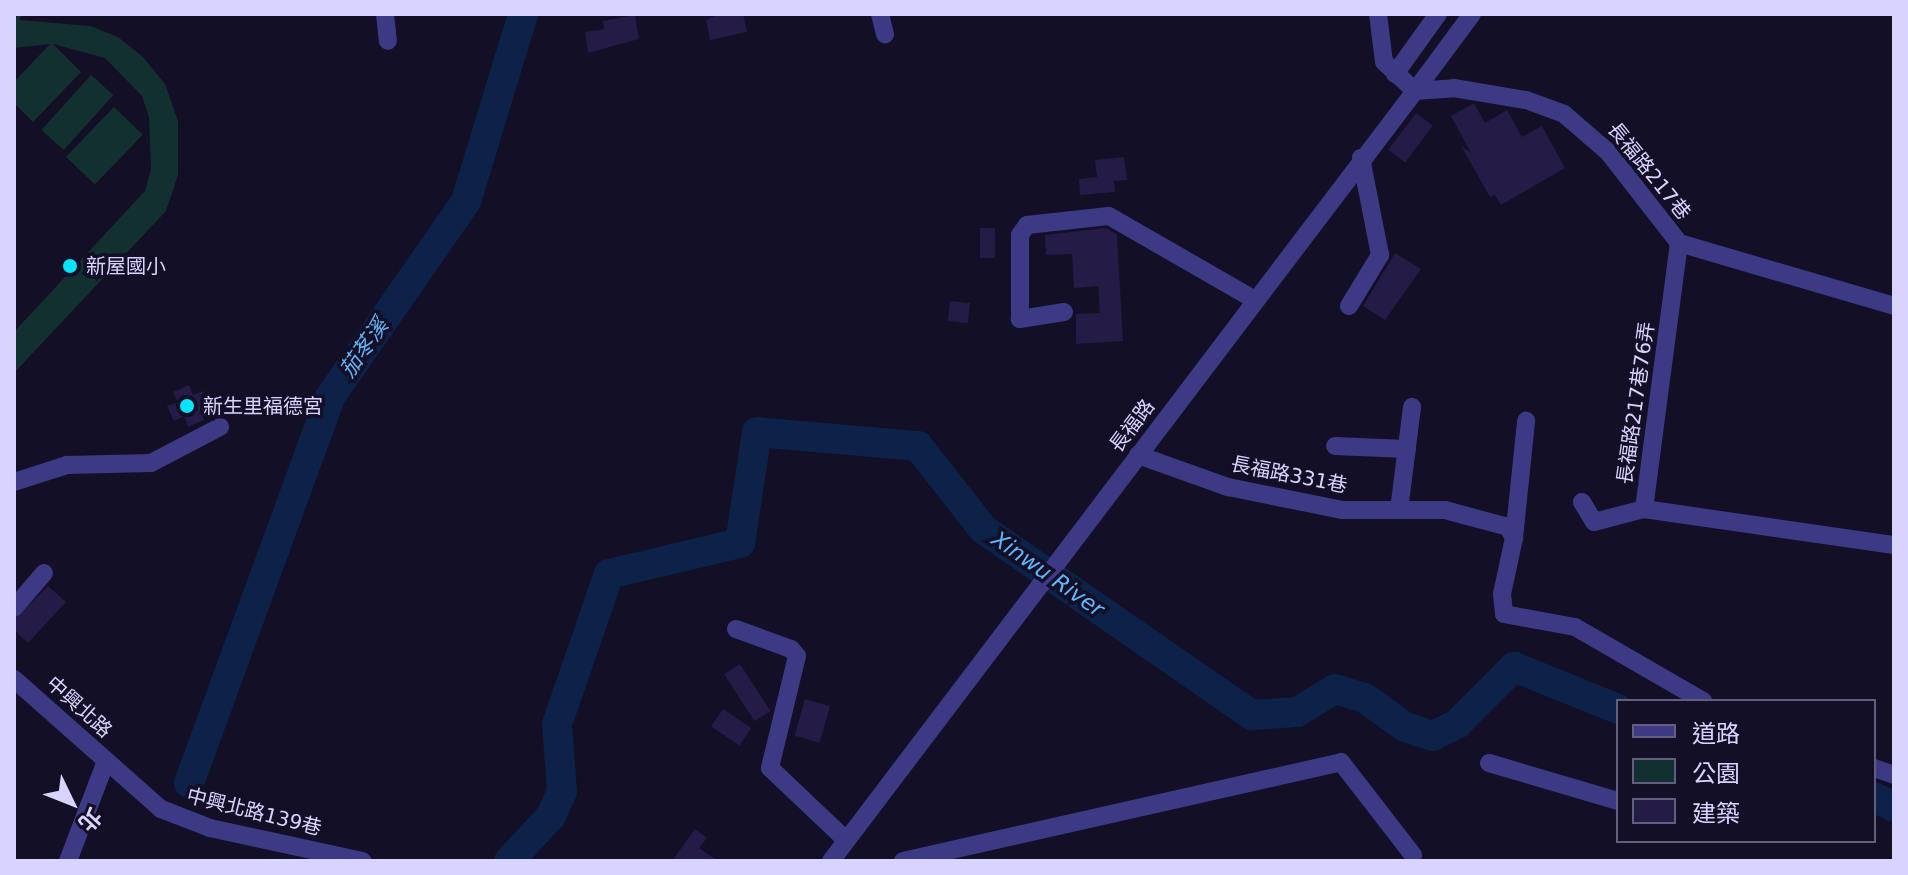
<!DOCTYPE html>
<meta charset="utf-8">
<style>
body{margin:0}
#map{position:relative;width:1908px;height:875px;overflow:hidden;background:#130f26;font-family:"DejaVu Sans","Noto Sans TC",sans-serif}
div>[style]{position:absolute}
.green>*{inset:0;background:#12302f;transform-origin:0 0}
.river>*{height:30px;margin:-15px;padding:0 15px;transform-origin:15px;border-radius:15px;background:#0c2248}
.building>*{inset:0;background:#241b47;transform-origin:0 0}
.minor>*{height:18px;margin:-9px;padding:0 9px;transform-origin:9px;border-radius:9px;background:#3d3a85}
.dots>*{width:22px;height:22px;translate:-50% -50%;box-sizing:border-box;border:4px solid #130f26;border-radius:50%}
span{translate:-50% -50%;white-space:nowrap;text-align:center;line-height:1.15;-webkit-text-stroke:7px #130f26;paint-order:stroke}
.street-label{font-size:20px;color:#d9d4ff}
.poi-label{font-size:20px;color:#d9d4ff}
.left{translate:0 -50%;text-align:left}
.water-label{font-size:22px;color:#62b6ff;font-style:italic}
.frame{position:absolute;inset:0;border:16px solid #d9d4ff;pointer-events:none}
.legend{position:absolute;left:1616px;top:699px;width:260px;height:144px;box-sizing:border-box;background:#130f26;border:2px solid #625e7d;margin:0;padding:10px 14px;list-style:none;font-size:24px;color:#d9d4ff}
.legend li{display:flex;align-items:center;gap:16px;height:40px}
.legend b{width:40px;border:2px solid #625e7d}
.north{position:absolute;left:32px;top:763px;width:80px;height:80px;-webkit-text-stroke:6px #130f26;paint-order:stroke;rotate:133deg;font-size:22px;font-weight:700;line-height:32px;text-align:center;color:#d9d4ff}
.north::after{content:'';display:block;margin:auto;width:28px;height:36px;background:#d9d4ff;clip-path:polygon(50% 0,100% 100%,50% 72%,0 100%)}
</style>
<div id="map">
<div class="green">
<div style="clip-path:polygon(14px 14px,23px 14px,19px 20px,90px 26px,118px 37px,143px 57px,165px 84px,178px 121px,178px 175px,166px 211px,14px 373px,14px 332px,145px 191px,151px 169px,149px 117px,142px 96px,105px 58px,53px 44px,81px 72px,33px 122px,14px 103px,14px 82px,50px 44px,14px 48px)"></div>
<div style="left:91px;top:75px;width:30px;height:74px;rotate:42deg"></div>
<div style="left:114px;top:107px;width:40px;height:69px;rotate:44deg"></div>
</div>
<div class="river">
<div style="left:189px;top:783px;width:411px;rotate:-69.9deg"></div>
<div style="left:330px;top:397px;width:239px;rotate:-55.2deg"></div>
<div style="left:466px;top:201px;width:195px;rotate:-73deg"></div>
<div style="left:1874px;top:797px;width:22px;rotate:27deg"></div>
<div style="left:509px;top:861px;width:62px;rotate:-47deg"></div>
<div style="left:551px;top:816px;width:27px;rotate:-66deg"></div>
<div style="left:562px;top:791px;width:67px;rotate:-94.3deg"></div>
<div style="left:557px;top:724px;width:159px;rotate:-70.9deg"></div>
<div style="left:609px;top:574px;width:135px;rotate:-13.3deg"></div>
<div style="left:740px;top:543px;width:112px;rotate:-81.3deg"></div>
<div style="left:757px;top:432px;width:162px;rotate:5deg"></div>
<div style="left:918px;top:446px;width:105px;rotate:51.9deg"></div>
<div style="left:983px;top:529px;width:327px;rotate:34.7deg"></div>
<div style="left:1252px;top:715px;width:45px;rotate:-3.8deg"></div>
<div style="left:1297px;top:712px;width:44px;rotate:-31.2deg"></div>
<div style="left:1335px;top:689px;width:31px;rotate:17deg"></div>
<div style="left:1365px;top:698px;width:49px;rotate:35.9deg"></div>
<div style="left:1405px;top:727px;width:29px;rotate:18deg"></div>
<div style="left:1433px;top:736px;width:27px;rotate:-27deg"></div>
<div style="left:1457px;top:724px;width:81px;rotate:-45deg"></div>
<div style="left:1514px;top:667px;width:112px;rotate:22deg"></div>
</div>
<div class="building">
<div style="clip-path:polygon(720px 14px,743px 14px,747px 32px,710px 40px,706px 20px)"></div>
<div style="clip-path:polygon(635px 15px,639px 39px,588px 53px,585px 32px,604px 29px,603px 21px)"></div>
<div style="clip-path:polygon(1474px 103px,1485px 123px,1507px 110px,1522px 137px,1542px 126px,1565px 168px,1501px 205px,1495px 195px,1490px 197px,1461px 146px,1471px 153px,1451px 116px)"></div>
<div style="left:1416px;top:113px;width:21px;height:46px;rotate:37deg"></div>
<div style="clip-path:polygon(1124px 157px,1127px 180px,1114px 181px,1115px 192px,1080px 195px,1079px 179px,1097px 177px,1095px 160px)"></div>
<div style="left:980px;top:228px;width:15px;height:30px"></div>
<div style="clip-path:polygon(1106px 228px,1117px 234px,1123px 341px,1076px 344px,1076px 314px,1100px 313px,1098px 286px,1074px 288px,1072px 254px,1046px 255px,1045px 235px)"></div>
<div style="clip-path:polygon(1395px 253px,1421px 269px,1385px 320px,1363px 306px)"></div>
<div style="left:950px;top:301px;width:20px;height:20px;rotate:6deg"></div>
<div style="clip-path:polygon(189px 385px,193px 395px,203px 391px,209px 406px,200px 410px,204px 420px,188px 427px,184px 416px,174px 421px,167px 406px,178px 402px,173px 392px)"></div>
<div style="clip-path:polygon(48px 586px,66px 602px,28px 643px,14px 630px,14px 620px)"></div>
<div style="left:740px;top:664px;width:56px;height:19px;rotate:57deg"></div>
<div style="left:805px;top:699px;width:26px;height:38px;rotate:16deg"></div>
<div style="left:723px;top:709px;width:34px;height:21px;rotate:34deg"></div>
<div style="clip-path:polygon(695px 829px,707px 838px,699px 848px,718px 861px,672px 861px)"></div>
</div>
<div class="minor">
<div style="left:385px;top:14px;width:27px;rotate:84deg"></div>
<div style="left:880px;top:14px;width:21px;rotate:76deg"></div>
<div style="left:1395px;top:74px;width:74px;rotate:-54.4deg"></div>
<div style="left:1415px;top:91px;width:39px;rotate:-4deg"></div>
<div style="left:1454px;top:88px;width:73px;rotate:9.5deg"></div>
<div style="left:1526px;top:100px;width:40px;rotate:20.2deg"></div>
<div style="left:1564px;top:114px;width:58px;rotate:40.8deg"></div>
<div style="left:1608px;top:152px;width:115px;rotate:52deg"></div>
<div style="left:1679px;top:243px;width:224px;rotate:16.3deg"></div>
<div style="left:1415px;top:91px;width:96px;rotate:-53.5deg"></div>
<div style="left:1679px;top:243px;width:268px;rotate:97.5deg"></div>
<div style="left:1644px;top:509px;width:253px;rotate:8.2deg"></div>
<div style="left:1349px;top:306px;width:60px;rotate:-58.7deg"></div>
<div style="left:1380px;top:255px;width:99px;rotate:-101.1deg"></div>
<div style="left:1064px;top:312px;width:45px;rotate:171deg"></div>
<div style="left:1020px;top:319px;width:84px;rotate:-90deg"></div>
<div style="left:1020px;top:235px;width:12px;rotate:-55deg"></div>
<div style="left:1027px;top:225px;width:82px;rotate:-6.3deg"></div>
<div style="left:1109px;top:216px;width:168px;rotate:29.9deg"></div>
<div style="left:1335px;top:446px;width:72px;rotate:2.4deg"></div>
<div style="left:1138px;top:455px;width:96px;rotate:19.6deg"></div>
<div style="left:1228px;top:487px;width:116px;rotate:11.4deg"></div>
<div style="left:1342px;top:510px;width:103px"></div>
<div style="left:1445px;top:510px;width:65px;rotate:15.1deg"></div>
<div style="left:1508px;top:527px;width:13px;rotate:61deg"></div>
<div style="left:1514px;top:538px;width:57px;rotate:102.1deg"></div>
<div style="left:1502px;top:594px;width:20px;rotate:84deg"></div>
<div style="left:1504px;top:614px;width:72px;rotate:10.4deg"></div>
<div style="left:1575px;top:627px;width:148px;rotate:30deg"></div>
<div style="left:14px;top:482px;width:56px;rotate:-17.8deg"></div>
<div style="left:67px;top:465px;width:84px;rotate:-1.4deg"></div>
<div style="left:151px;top:463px;width:78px;rotate:-27.6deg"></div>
<div style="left:1582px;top:502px;width:23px;rotate:59deg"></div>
<div style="left:1594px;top:522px;width:52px;rotate:-14.6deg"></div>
<div style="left:1399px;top:510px;width:104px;rotate:-82.8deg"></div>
<div style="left:1514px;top:538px;width:118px;rotate:-84.1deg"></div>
<div style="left:14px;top:608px;width:46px;rotate:-49.4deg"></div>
<div style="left:736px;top:629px;width:59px;rotate:20deg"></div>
<div style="left:791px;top:649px;width:9px;rotate:49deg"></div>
<div style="left:797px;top:656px;width:115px;rotate:103.6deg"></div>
<div style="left:770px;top:768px;width:105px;rotate:43.5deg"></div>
<div style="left:14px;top:679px;width:196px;rotate:41.5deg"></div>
<div style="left:161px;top:809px;width:53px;rotate:21.2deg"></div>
<div style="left:210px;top:828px;width:156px;rotate:12.2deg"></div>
<div style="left:1489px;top:763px;width:134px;rotate:16.4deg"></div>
<div style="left:1874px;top:768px;width:21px;rotate:19deg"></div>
<div style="left:68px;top:861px;width:107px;rotate:-69.2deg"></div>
<div style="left:831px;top:861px;width:966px;rotate:-52.82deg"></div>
<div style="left:1415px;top:91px;width:42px;rotate:-136.9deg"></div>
<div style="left:1384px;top:62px;width:48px;rotate:-97.1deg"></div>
<div style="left:903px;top:861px;width:449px;rotate:-12.7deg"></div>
<div style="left:1341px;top:762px;width:118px;rotate:52.3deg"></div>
</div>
<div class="dots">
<div style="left:70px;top:266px;background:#00e5ff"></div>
<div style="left:187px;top:406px;background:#00e5ff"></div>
</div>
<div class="street-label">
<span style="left:1649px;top:171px;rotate:51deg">長福路217巷</span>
<span style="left:1636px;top:403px;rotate:-82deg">長福路217巷76弄</span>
<span style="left:1132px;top:426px;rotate:-53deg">長福路</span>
<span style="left:1289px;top:475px;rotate:11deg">長福路331巷</span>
<span style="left:79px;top:707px;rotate:42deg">中興北路</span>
<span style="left:254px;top:812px;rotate:14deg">中興北路139巷</span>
</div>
<div class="poi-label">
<span class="left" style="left:86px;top:266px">新屋國小</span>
<span class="left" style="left:203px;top:406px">新生里福德宮</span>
</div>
<div class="water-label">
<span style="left:364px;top:348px;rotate:-55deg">茄苳溪</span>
<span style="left:1048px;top:574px;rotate:35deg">Xinwu River</span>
</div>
<div class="frame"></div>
<ul class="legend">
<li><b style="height:10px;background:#3d3a85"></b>道路</li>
<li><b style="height:22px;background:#12302f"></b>公園</li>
<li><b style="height:22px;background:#241b47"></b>建築</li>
</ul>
<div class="north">北</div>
</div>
